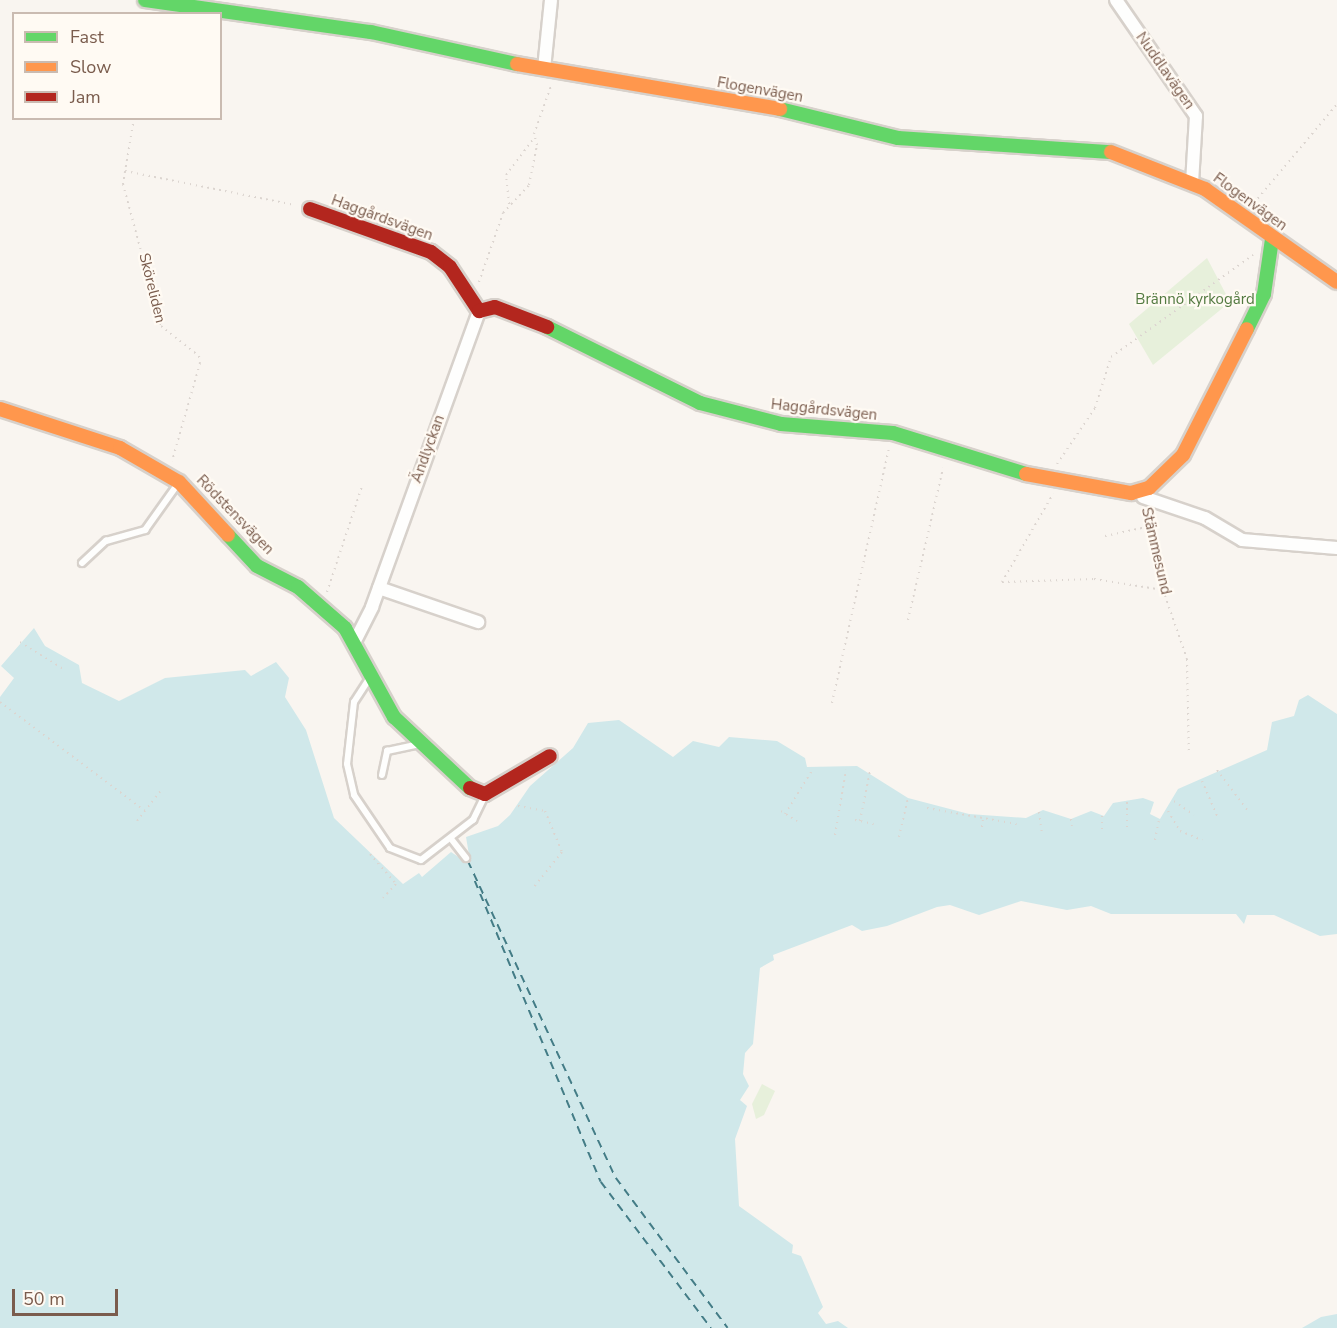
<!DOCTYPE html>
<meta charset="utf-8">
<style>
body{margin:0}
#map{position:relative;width:1337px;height:1328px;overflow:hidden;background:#f9f5f0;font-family:"Nunito Sans",sans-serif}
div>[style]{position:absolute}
.green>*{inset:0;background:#e7f0db}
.water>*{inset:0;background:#d0e8ea}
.ferry>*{height:1.5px;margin-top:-0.75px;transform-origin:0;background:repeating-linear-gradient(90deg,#437c86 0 8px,transparent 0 14px)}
.path>*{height:2px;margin-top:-1px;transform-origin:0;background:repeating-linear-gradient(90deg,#dcd5d0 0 1.5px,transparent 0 6px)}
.roads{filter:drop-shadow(2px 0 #d7d1cb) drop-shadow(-2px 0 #d7d1cb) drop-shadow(0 2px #d7d1cb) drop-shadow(0 -2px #d7d1cb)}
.lane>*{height:6px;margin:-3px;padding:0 3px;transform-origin:3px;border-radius:3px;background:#fefefd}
.street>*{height:12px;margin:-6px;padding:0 6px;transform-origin:6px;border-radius:6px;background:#fefefd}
.fast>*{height:14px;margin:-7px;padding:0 7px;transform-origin:7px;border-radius:7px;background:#63d668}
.slow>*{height:14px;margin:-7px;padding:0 7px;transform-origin:7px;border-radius:7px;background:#ff974d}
.jam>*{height:14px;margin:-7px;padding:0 7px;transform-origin:7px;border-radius:7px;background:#b3261e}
span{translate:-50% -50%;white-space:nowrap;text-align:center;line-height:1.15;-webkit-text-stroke:4.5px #fffaf3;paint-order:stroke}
.street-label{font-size:15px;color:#7a5c4d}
.park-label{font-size:15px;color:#537a41}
.legend{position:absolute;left:12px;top:12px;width:210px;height:108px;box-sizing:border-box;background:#fffaf3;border:2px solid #cabbb1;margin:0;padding:8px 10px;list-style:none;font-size:18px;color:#7a5c4d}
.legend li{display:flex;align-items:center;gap:12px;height:30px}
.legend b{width:30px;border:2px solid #cabbb1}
.scale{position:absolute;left:12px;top:1289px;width:106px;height:27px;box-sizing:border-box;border:3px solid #7a5c4d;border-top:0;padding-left:8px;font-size:18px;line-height:21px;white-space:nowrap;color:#7a5c4d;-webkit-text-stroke:4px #fffaf3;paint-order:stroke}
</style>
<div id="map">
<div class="green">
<div style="clip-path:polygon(1207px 258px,1230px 302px,1153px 365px,1129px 324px)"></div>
<div style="clip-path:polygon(762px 1084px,775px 1091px,764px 1115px,756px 1119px,752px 1104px)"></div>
</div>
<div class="water">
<div style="clip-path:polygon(34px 628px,45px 646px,79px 665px,82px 683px,119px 701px,165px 678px,245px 670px,251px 676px,276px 662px,289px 678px,285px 697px,306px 730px,334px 818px,403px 884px,419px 873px,422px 877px,451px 852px,463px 860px,469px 855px,466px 837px,498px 826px,510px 815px,530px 786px,573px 748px,588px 723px,619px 720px,673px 757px,693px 741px,719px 747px,729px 737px,777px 741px,805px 758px,807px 767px,857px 766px,908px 798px,969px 814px,1026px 818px,1043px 810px,1071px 819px,1091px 811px,1104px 816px,1113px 803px,1143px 798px,1154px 802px,1150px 814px,1160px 819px,1178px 789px,1267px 750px,1272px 722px,1294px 716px,1299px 700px,1308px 695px,1337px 714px,1337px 934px,1320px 936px,1274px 915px,1247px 915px,1244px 924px,1236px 914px,1111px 914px,1091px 906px,1067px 910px,1021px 901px,979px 915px,950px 905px,937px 907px,887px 926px,862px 931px,852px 925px,773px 955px,774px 960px,760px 968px,753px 1044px,745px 1053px,743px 1074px,749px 1086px,740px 1100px,747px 1106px,735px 1139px,739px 1206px,793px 1245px,792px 1253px,801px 1256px,823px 1307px,818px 1313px,826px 1324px,838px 1321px,848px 1328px,0 1328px,0 697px,14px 678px,1px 666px)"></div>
<div style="clip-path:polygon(1337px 1314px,1337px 1328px,1302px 1328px,1321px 1317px)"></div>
</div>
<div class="ferry">
<div style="left:468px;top:861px;width:350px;rotate:65deg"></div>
<div style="left:616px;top:1178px;width:187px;rotate:53.3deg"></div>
<div style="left:475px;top:881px;width:326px;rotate:67.3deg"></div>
<div style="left:601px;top:1182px;width:183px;rotate:53deg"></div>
</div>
<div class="path">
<div style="left:134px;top:118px;width:67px;rotate:99.5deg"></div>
<div style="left:123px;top:184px;width:147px;rotate:75deg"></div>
<div style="left:161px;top:326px;width:48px;rotate:38.3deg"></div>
<div style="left:199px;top:356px;width:7px;rotate:82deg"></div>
<div style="left:200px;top:363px;width:102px;rotate:105.9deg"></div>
<div style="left:125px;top:171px;width:173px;rotate:11.3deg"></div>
<div style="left:1254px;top:203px;width:129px;rotate:-50deg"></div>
<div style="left:509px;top:204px;width:29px;rotate:-96deg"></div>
<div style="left:506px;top:175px;width:46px;rotate:-52.9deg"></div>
<div style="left:479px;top:282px;width:73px;rotate:-70.8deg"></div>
<div style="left:503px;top:213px;width:38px;rotate:-47deg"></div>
<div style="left:529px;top:185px;width:41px;rotate:-78.7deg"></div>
<div style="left:537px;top:145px;width:11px;rotate:-105deg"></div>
<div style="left:534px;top:134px;width:51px;rotate:-70.5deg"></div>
<div style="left:1057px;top:464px;width:68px;rotate:-55.8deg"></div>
<div style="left:1095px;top:408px;width:53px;rotate:-72.6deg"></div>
<div style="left:1111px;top:357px;width:175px;rotate:-35.7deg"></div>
<div style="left:1149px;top:514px;width:77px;rotate:79.6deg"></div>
<div style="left:1163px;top:590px;width:73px;rotate:70.8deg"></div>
<div style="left:1187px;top:659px;width:92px;rotate:88.8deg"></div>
<div style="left:1105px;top:536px;width:47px;rotate:-12.3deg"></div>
<div style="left:1002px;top:582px;width:92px;rotate:-1.9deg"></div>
<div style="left:1094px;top:579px;width:70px;rotate:9.1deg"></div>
<div style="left:1002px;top:582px;width:102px;rotate:-59.9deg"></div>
<div style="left:327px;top:592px;width:112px;rotate:-71.7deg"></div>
<div style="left:908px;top:620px;width:156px;rotate:-77deg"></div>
<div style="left:20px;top:642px;width:53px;rotate:31.9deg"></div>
<div style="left:0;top:702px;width:181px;rotate:36.9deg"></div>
<div style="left:832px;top:703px;width:260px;rotate:-77.4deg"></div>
<div style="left:1217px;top:770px;width:51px;rotate:52.9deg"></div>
<div style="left:1202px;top:781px;width:40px;rotate:66.6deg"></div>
<div style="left:1174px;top:801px;width:24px;rotate:35deg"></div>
<div style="left:1127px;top:802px;width:29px;rotate:90deg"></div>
<div style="left:518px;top:806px;width:27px;rotate:10deg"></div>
<div style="left:545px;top:811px;width:44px;rotate:67.5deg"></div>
<div style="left:562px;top:852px;width:46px;rotate:128.9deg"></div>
<div style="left:927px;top:808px;width:91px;rotate:10.1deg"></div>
<div style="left:781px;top:811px;width:19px;rotate:32deg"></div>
<div style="left:1168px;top:811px;width:23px;rotate:59deg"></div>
<div style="left:1180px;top:831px;width:24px;rotate:22deg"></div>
<div style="left:1039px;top:812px;width:21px;rotate:82deg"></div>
<div style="left:785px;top:814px;width:53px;rotate:-58.1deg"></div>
<div style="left:1102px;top:816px;width:13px;rotate:90deg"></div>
<div style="left:1071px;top:819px;width:7px;rotate:82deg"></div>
<div style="left:855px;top:820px;width:19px;rotate:12deg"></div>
<div style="left:137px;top:821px;width:39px;rotate:-52deg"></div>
<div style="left:860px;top:821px;width:51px;rotate:-78.7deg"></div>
<div style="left:982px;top:827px;width:8px;rotate:-83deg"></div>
<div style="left:835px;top:835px;width:66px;rotate:-80.4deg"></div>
<div style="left:899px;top:837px;width:40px;rotate:-77deg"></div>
<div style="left:1155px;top:840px;width:21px;rotate:-79deg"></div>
<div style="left:370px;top:854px;width:40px;rotate:49deg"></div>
<div style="left:396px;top:884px;width:19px;rotate:133deg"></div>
</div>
<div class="roads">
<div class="lane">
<div style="left:82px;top:563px;width:33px;rotate:-43deg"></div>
<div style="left:106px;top:541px;width:41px;rotate:-15.8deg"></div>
<div style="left:145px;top:530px;width:55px;rotate:-54.6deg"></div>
<div style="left:369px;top:679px;width:27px;rotate:123deg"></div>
<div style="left:354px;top:702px;width:62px;rotate:96.4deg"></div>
<div style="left:347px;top:764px;width:32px;rotate:77deg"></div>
<div style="left:354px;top:795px;width:64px;rotate:55.8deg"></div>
<div style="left:390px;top:848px;width:33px;rotate:21deg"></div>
<div style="left:421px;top:860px;width:66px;rotate:-37.6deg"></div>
<div style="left:473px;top:820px;width:25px;rotate:-64deg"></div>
<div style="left:382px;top:775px;width:25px;rotate:-78deg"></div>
<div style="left:387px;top:751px;width:30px;rotate:-12deg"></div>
<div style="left:452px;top:840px;width:23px;rotate:52deg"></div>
</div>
<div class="street">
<div style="left:1116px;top:0;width:141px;rotate:55.4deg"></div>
<div style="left:1196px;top:116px;width:67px;rotate:93.4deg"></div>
<div style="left:544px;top:69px;width:69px;rotate:-84.2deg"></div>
<div style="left:1143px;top:497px;width:65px;rotate:18.7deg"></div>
<div style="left:1205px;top:518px;width:43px;rotate:30.7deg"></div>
<div style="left:1242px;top:540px;width:95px;rotate:4.8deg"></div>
<div style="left:379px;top:588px;width:105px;rotate:19deg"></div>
<div style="left:355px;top:641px;width:38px;rotate:-63deg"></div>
<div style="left:372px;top:607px;width:315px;rotate:-70.1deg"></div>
</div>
<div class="fast">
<div style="left:145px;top:0;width:228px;rotate:8.1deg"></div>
<div style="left:371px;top:32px;width:149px;rotate:12.4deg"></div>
<div style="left:780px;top:109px;width:122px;rotate:13.8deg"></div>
<div style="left:898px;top:138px;width:213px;rotate:3.8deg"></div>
<div style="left:547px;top:327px;width:171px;rotate:26.4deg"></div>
<div style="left:700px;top:403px;width:84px;rotate:14.5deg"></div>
<div style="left:781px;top:424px;width:112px;rotate:4.6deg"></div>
<div style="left:893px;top:433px;width:139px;rotate:17.1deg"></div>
<div style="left:1247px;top:329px;width:39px;rotate:-64deg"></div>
<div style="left:1264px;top:294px;width:56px;rotate:-81.7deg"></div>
<div style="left:228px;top:535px;width:42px;rotate:46.9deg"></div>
<div style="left:257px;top:566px;width:46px;rotate:27.1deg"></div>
<div style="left:298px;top:587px;width:62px;rotate:41.1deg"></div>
<div style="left:345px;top:628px;width:102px;rotate:61.2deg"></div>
<div style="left:394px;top:717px;width:104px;rotate:43.1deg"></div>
</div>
<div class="slow">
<div style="left:517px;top:64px;width:267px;rotate:9.7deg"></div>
<div style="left:1111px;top:152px;width:101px;rotate:21.5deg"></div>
<div style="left:1205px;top:189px;width:161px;rotate:35.2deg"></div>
<div style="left:0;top:409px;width:126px;rotate:18deg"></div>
<div style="left:120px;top:448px;width:68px;rotate:30deg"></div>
<div style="left:179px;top:482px;width:72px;rotate:47.2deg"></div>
<div style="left:1026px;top:474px;width:107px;rotate:10.3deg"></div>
<div style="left:1131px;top:493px;width:19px;rotate:-16deg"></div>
<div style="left:1149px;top:488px;width:47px;rotate:-44.1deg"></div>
<div style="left:1183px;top:455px;width:141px;rotate:-63.1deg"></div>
</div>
<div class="jam">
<div style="left:310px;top:209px;width:128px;rotate:19.6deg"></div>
<div style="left:431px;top:252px;width:24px;rotate:38deg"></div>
<div style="left:450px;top:267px;width:53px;rotate:56.6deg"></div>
<div style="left:479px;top:311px;width:16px;rotate:-14deg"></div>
<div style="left:495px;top:307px;width:56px;rotate:21deg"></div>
<div style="left:470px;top:788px;width:16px;rotate:22deg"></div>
<div style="left:485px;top:794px;width:75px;rotate:-30.3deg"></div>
</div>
</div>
<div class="street-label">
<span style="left:1165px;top:71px;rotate:55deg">Nuddlavägen</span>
<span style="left:760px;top:90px;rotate:10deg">Flogenvägen</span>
<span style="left:1250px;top:202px;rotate:36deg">Flogenvägen</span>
<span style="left:382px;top:218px;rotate:20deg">Haggårdsvägen</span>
<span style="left:152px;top:288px;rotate:76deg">Sköreliden</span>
<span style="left:824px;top:410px;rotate:6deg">Haggårdsvägen</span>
<span style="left:428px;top:449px;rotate:-70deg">Ändlyckan</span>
<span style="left:235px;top:515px;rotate:46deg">Rödstensvägen</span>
<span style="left:1156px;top:551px;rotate:77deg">Stämmesund</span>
</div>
<div class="park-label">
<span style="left:1195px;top:300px">Brännö kyrkogård</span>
</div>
<ul class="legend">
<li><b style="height:8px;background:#63d668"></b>Fast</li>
<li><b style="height:8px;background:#ff974d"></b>Slow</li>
<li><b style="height:8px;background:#b3261e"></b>Jam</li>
</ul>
<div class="scale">50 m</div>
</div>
